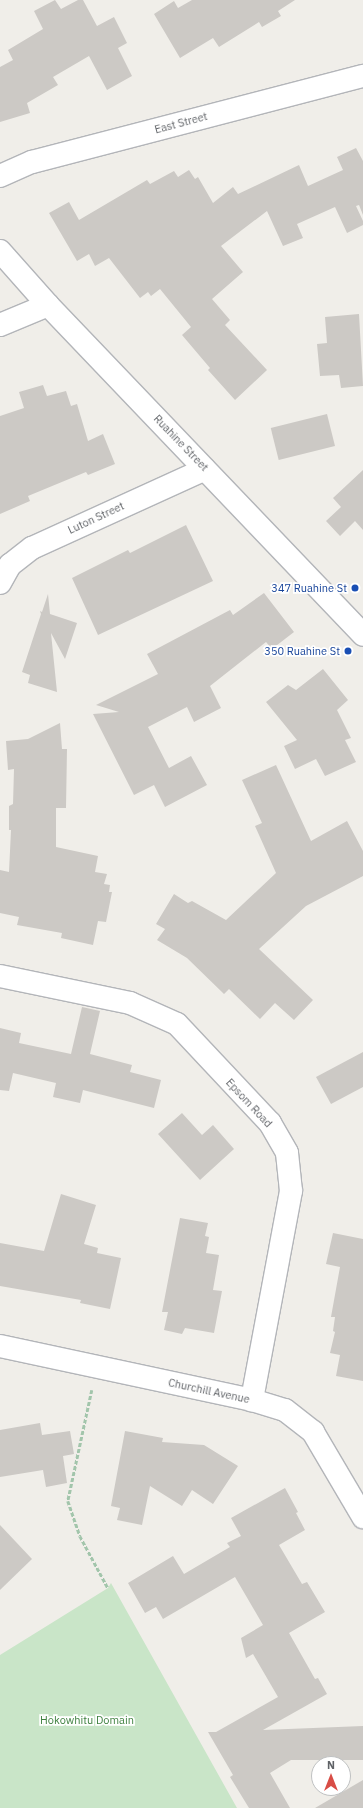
<!DOCTYPE html>
<style>
body{margin:0}
#map{position:relative;width:363px;height:1808px;overflow:hidden;background:#f0eee9;font-family:"IBM Plex Sans",sans-serif}
div>[style]{position:absolute}
.green>*{inset:0;background:#c9e5c8}
.building>*{inset:0;background:#ccc9c5;transform-origin:0 0}
.path>*{height:2.5px;margin-top:-1.25px;transform-origin:0;background:repeating-linear-gradient(90deg,#a2c5ab 0 4px,transparent 0 6px)}
.roads{filter:drop-shadow(1px 0 #b3b5b9) drop-shadow(-1px 0 #b3b5b9) drop-shadow(0 1px #b3b5b9) drop-shadow(0 -1px #b3b5b9)}
.minor>*{height:22px;margin:-11px;padding:0 11px;transform-origin:11px;border-radius:11px;background:#fff}
.tertiary>*{height:22px;margin:-11px;padding:0 11px;transform-origin:11px;border-radius:11px;background:#fff}
.dots>*{width:11px;height:11px;translate:-50% -50%;box-sizing:border-box;border:2px solid #fff;border-radius:50%}
span{translate:-50% -50%;white-space:nowrap;text-align:center;line-height:1.15;-webkit-text-stroke:3.5px #fff;paint-order:stroke}
.street-label{font-size:11px;color:#606367}
.transit-label{font-size:11px;color:#164399}
.right{translate:-100% -50%;text-align:right}
.park-label{font-size:11px;color:#3e803f}
.north{position:absolute;left:311px;top:1756px;width:40px;height:40px;box-sizing:border-box;background:#fff;border:1px solid #bfc1c2;border-radius:50%;rotate:0deg;font-size:11px;font-weight:700;line-height:16px;text-align:center;color:#606367}
.north::after{content:'';display:block;margin:auto;width:14px;height:18px;background:#d84d46;clip-path:polygon(50% 0,100% 100%,50% 72%,0 100%)}
</style>
<div id="map">
<div class="green">
<div style="clip-path:polygon(111px 1583px,237px 1808px,0 1808px,0 1655px,108px 1588px)"></div>
</div>
<div class="building">
<div style="clip-path:polygon(55px 0,61px 9px,78px 0,83px 0,97px 26px,114px 17px,127px 43px,118px 48px,132px 76px,107px 90px,89px 56px,53px 77px,58px 85px,27px 103px,30px 113px,0 122px,0 67px,13px 60px,8px 50px,43px 29px,34px 11px)"></div>
<div style="clip-path:polygon(192px 0,295px 0,278px 11px,281px 16px,262px 27px,259px 22px,219px 47px,213px 38px,180px 58px,154px 14px,174px 1px,178px 8px)"></div>
<div style="clip-path:polygon(356px 148px,363px 161px,363px 215px,359px 205px,356px 206px,363px 221px,363px 225px,347px 233px,335px 207px,297px 224px,303px 238px,283px 246px,267px 211px,221px 246px,243px 272px,212px 299px,230px 320px,225px 325px,267px 370px,235px 400px,208px 370px,210px 368px,182px 335px,191px 327px,160px 289px,151px 296px,148px 292px,140px 298px,109px 258px,95px 266px,89px 254px,77px 261px,49px 213px,69px 202px,79px 220px,147px 180px,150px 184px,174px 171px,178px 177px,189px 170px,195px 179px,198px 177px,213px 203px,233px 187px,238px 194px,299px 165px,308px 186px,343px 170px,337px 157px)"></div>
<div style="clip-path:polygon(359px 314px,363px 386px,341px 388px,339px 375px,320px 376px,317px 344px,327px 343px,325px 317px)"></div>
<div style="clip-path:polygon(43px 385px,47px 396px,66px 391px,71px 406px,77px 404px,88px 441px,103px 434px,115px 464px,88px 475px,86px 472px,28px 496px,30px 501px,0 514px,0 416px,24px 408px,19px 392px)"></div>
<div style="left:327px;top:414px;width:33px;height:58px;rotate:76deg"></div>
<div style="clip-path:polygon(363px 470px,363px 530px,355px 521px,340px 536px,326px 521px,341px 507px,333px 498px)"></div>
<div style="clip-path:polygon(186px 525px,213px 581px,98px 635px,72px 578px,128px 550px,130px 553px)"></div>
<div style="clip-path:polygon(264px 593px,294px 632px,272px 649px,266px 642px,210px 686px,221px 708px,194px 722px,187px 707px,148px 727px,169px 768px,191px 756px,207px 785px,165px 807px,154px 785px,134px 795px,93px 714px,119px 712px,96px 705px,158px 674px,147px 654px,230px 610px,233px 615px)"></div>
<div style="clip-path:polygon(48px 594px,50px 614px,77px 623px,65px 659px,51px 633px,57px 692px,28px 683px,30px 675px,22px 672px,41px 614px,40px 611px,42px 612px)"></div>
<div style="clip-path:polygon(323px 669px,348px 700px,337px 710px,351px 738px,345px 740px,356px 762px,325px 776px,316px 759px,295px 769px,284px 746px,297px 740px,266px 702px,288px 685px,296px 690px)"></div>
<div style="clip-path:polygon(60px 723px,62px 749px,67px 749px,66px 808px,56px 808px,56px 847px,98px 856px,95px 872px,107px 874px,104px 884px,110px 885px,109px 892px,112px 892px,106px 922px,98px 921px,93px 945px,61px 938px,62px 933px,17px 925px,19px 917px,0 913px,0 870px,9px 872px,11px 830px,9px 830px,9px 806px,13px 804px,14px 769px,8px 770px,6px 741px,28px 739px)"></div>
<div style="clip-path:polygon(276px 765px,311px 841px,347px 821px,363px 851px,363px 876px,306px 906px,259px 949px,313px 1000px,294px 1020px,275px 1003px,260px 1019px,229px 989px,224px 994px,187px 958px,157px 940px,165px 929px,156px 924px,174px 894px,188px 903px,192px 901px,226px 920px,276px 873px,255px 826px,262px 823px,242px 780px)"></div>
<div style="clip-path:polygon(82px 1007px,100px 1011px,90px 1054px,132px 1065px,130px 1072px,161px 1080px,154px 1108px,83px 1090px,80px 1103px,53px 1097px,56px 1083px,13px 1073px,9px 1091px,0 1090px,0 1028px,21px 1033px,19px 1043px,71px 1054px)"></div>
<div style="clip-path:polygon(363px 1052px,363px 1087px,331px 1104px,316px 1077px)"></div>
<div style="clip-path:polygon(182px 1113px,202px 1135px,213px 1125px,234px 1149px,200px 1180px,158px 1134px)"></div>
<div style="clip-path:polygon(61px 1194px,96px 1205px,84px 1244px,98px 1248px,97px 1253px,121px 1258px,110px 1309px,80px 1303px,81px 1300px,0 1286px,0 1243px,44px 1251px)"></div>
<div style="clip-path:polygon(180px 1218px,208px 1223px,205px 1236px,209px 1237px,206px 1253px,219px 1255px,213px 1290px,222px 1291px,214px 1333px,185px 1328px,182px 1334px,164px 1330px,168px 1312px,162px 1312px)"></div>
<div style="clip-path:polygon(333px 1233px,363px 1239px,363px 1381px,336px 1376px,340px 1355px,330px 1353px,335px 1332px,333px 1331px,335px 1317px,331px 1317px,340px 1267px,326px 1264px)"></div>
<div style="clip-path:polygon(40px 1423px,42px 1435px,70px 1431px,74px 1454px,63px 1456px,67px 1483px,46px 1487px,43px 1470px,0 1477px,0 1430px)"></div>
<div style="clip-path:polygon(125px 1431px,163px 1438px,162px 1442px,204px 1445px,238px 1466px,213px 1504px,192px 1490px,182px 1506px,150px 1486px,142px 1525px,117px 1520px,120px 1508px,111px 1506px)"></div>
<div style="clip-path:polygon(285px 1488px,298px 1512px,296px 1513px,305px 1530px,279px 1545px,302px 1584px,307px 1582px,325px 1612px,289px 1633px,315px 1679px,318px 1678px,327px 1694px,263px 1730px,363px 1726px,363px 1760px,291px 1760px,270px 1773px,290px 1808px,249px 1808px,230px 1777px,233px 1775px,208px 1732px,216px 1732px,278px 1697px,253px 1654px,246px 1658px,241px 1638px,263px 1625px,235px 1577px,163px 1619px,156px 1607px,145px 1613px,128px 1583px,173px 1556px,184px 1574px,230px 1547px,227px 1543px,241px 1536px,231px 1518px)"></div>
<div style="clip-path:polygon(0 1525px,32px 1559px,0 1590px)"></div>
<div style="clip-path:polygon(363px 1780px,363px 1808px,315px 1808px)"></div>
</div>
<div class="path">
<div style="left:92px;top:1390px;width:114px;rotate:102.2deg"></div>
<div style="left:68px;top:1501px;width:37px;rotate:71deg"></div>
<div style="left:80px;top:1536px;width:59px;rotate:61.7deg"></div>
</div>
<div class="roads">
<div class="minor">
<div style="left:0;top:176px;width:35px;rotate:-24deg"></div>
<div style="left:32px;top:162px;width:342px;rotate:-14.6deg"></div>
<div style="left:0;top:325px;width:52px;rotate:-22.6deg"></div>
<div style="left:0;top:583px;width:21px;rotate:-61deg"></div>
<div style="left:10px;top:565px;width:28px;rotate:-38deg"></div>
<div style="left:32px;top:548px;width:190px;rotate:-24.5deg"></div>
<div style="left:0;top:976px;width:133px;rotate:11.7deg"></div>
<div style="left:130px;top:1003px;width:51px;rotate:24.1deg"></div>
<div style="left:177px;top:1024px;width:136px;rotate:46.8deg"></div>
<div style="left:270px;top:1123px;width:34px;rotate:60deg"></div>
<div style="left:287px;top:1153px;width:38px;rotate:84deg"></div>
<div style="left:291px;top:1191px;width:213px;rotate:100.6deg"></div>
<div style="left:0;top:1346px;width:258px;rotate:12.1deg"></div>
<div style="left:252px;top:1400px;width:34px;rotate:17deg"></div>
<div style="left:285px;top:1410px;width:36px;rotate:38deg"></div>
<div style="left:313px;top:1432px;width:99px;rotate:59.5deg"></div>
</div>
<div class="tertiary">
<div style="left:0;top:251px;width:72px;rotate:48.4deg"></div>
<div style="left:48px;top:305px;width:456px;rotate:46.3deg"></div>
</div>
</div>
<div class="dots">
<div style="left:355px;top:588px;background:#1a4fb4"></div>
<div style="left:348px;top:651px;background:#1a4fb4"></div>
</div>
<div class="street-label">
<span style="left:181px;top:123px;rotate:-15deg">East Street</span>
<span style="left:181px;top:443px;rotate:46deg">Ruahine Street</span>
<span style="left:96px;top:518px;rotate:-25deg">Luton Street</span>
<span style="left:249px;top:1103px;rotate:47deg">Epsom Road</span>
<span style="left:209px;top:1391px;rotate:12deg">Churchill Avenue</span>
</div>
<div class="transit-label">
<span class="right" style="left:347px;top:588px">347 Ruahine St</span>
<span class="right" style="left:340px;top:651px">350 Ruahine St</span>
</div>
<div class="park-label">
<span style="left:87px;top:1720px">Hokowhitu Domain</span>
</div>
<div class="north">N</div>
</div>
